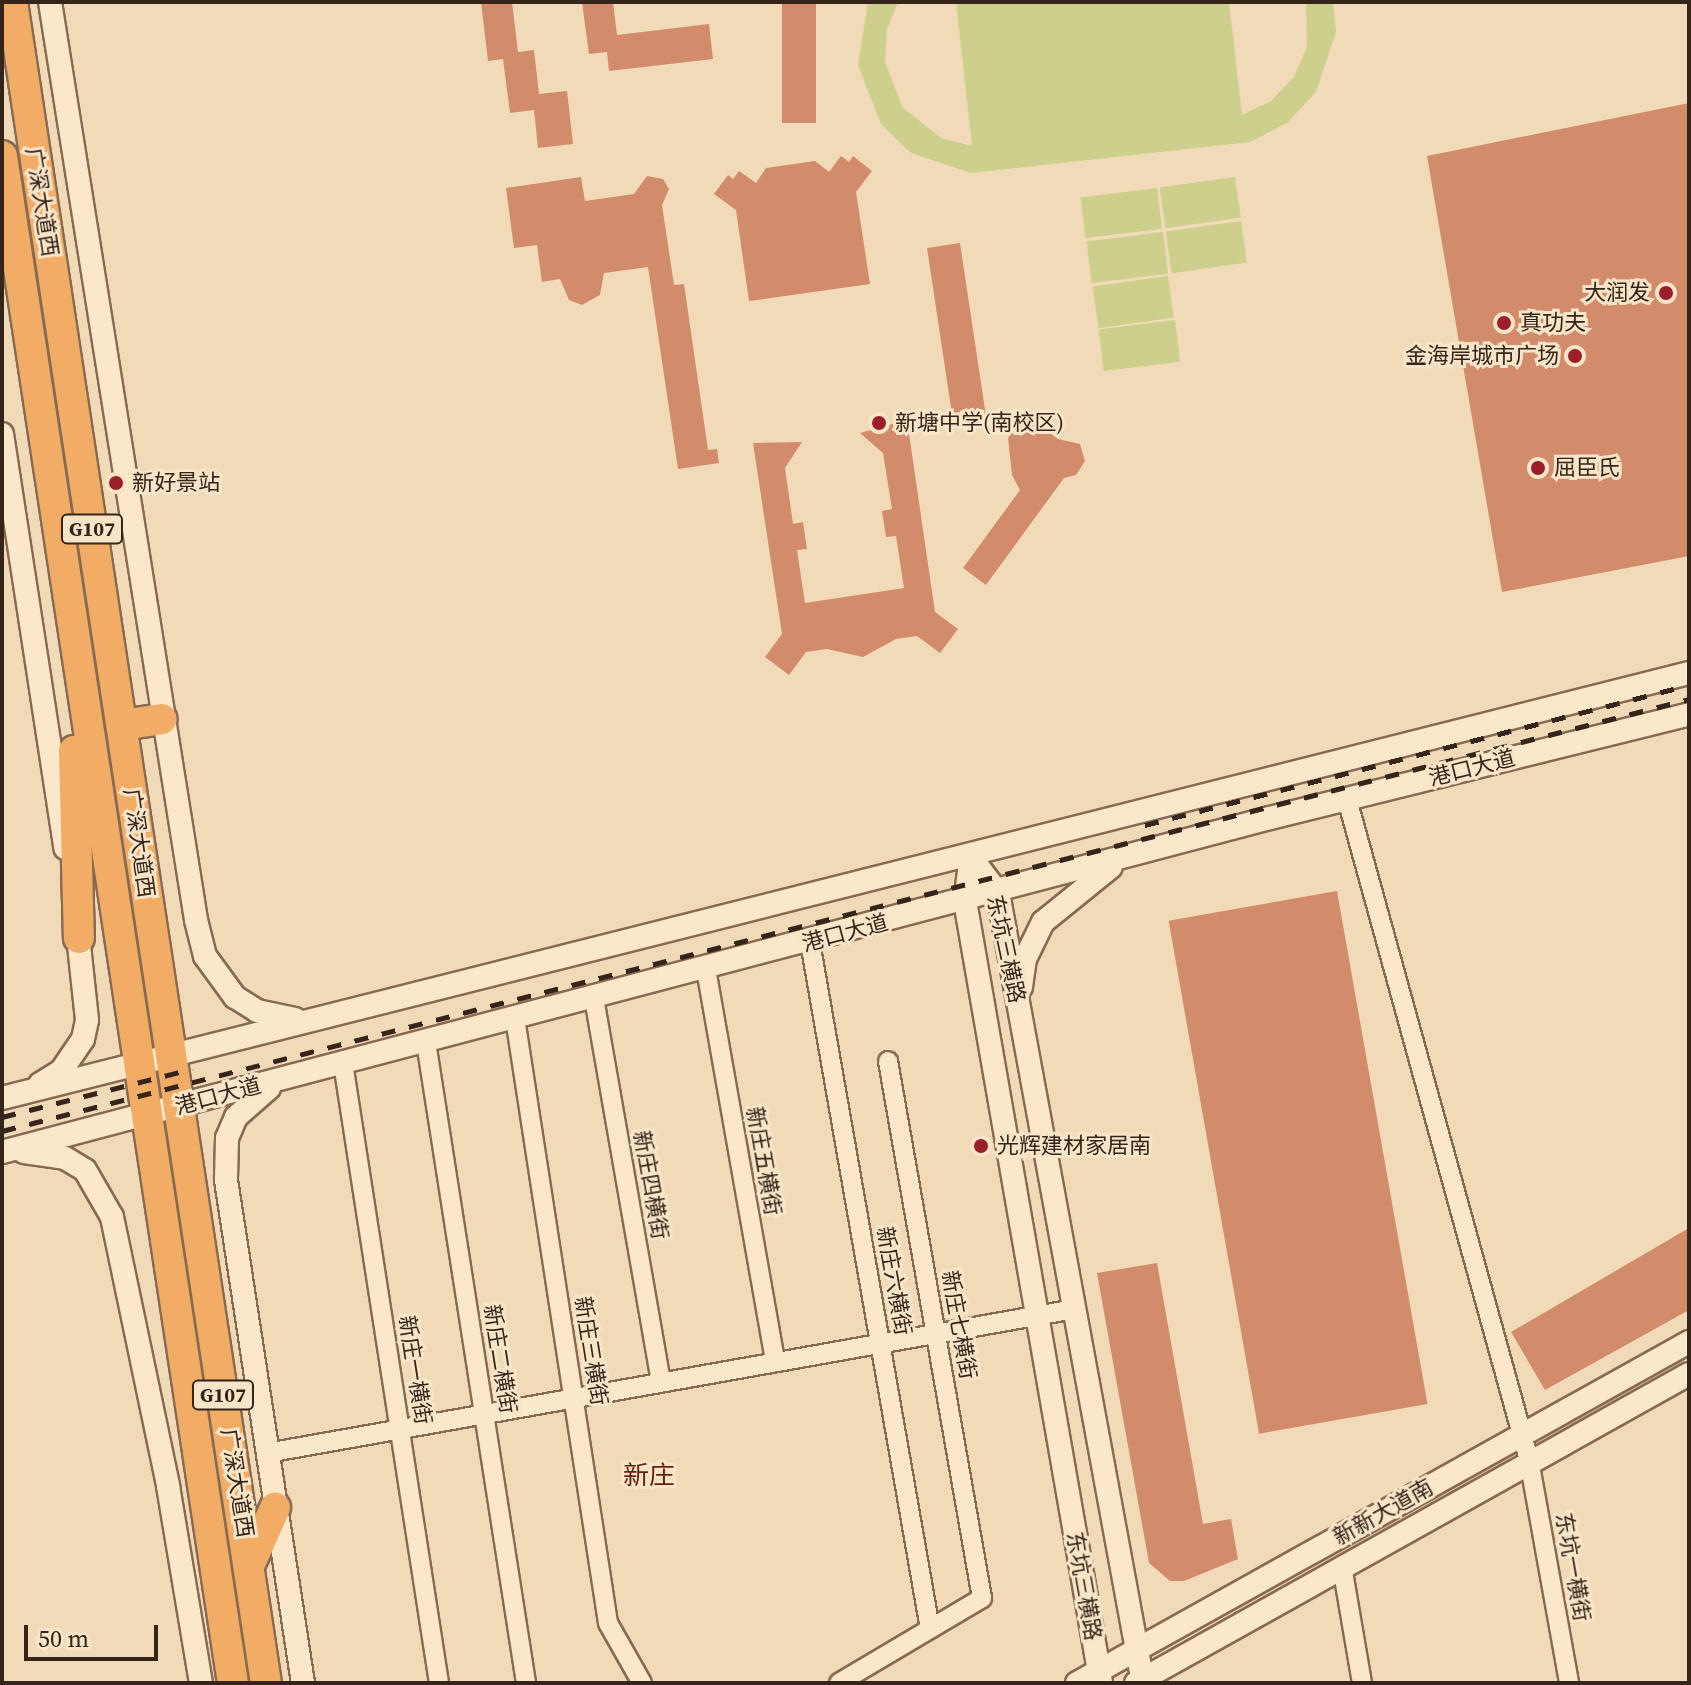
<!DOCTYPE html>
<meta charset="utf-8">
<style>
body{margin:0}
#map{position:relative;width:1691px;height:1685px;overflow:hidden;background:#f1dab8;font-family:"Source Serif 4","Noto Sans SC",serif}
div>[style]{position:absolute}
.green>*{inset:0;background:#cdcf8c;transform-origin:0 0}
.building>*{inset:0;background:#d28c6b;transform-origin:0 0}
.roads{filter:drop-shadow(2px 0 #886952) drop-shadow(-2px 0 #886952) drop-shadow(0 2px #886952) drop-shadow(0 -2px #886952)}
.minor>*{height:18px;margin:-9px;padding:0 9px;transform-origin:9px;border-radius:9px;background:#fbe8cb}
.tertiary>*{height:22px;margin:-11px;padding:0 11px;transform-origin:11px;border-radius:11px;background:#fbe8cb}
.trunk>*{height:30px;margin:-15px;padding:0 15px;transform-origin:15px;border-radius:15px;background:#f1ad65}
.rail>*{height:5px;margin-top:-2.5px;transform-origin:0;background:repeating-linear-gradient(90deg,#352419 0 14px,transparent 0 28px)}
.dots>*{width:22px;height:22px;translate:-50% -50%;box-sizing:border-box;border:4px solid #f8e5c8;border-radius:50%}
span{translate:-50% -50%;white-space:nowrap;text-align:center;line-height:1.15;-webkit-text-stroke:6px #f8e5c8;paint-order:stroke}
.shield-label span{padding:2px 6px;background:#f8e5c8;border:2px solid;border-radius:6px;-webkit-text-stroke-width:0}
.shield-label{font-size:20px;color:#352419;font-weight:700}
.street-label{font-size:22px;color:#352419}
.poi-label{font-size:22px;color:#352419}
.right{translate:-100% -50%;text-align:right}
.left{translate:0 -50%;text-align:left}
.quarter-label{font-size:26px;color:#651e15}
.frame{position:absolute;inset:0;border:4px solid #352419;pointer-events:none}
.scale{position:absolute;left:24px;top:1625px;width:134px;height:36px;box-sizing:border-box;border:4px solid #352419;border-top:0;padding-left:10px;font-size:24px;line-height:28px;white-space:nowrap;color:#352419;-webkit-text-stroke:6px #f8e5c8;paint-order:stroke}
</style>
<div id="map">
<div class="green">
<div style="clip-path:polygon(868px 2px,898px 2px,887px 29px,885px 62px,903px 108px,941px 138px,972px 146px,956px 2px,1229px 2px,1242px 115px,1271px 101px,1294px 77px,1307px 47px,1306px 2px,1333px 2px,1336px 32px,1316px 92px,1287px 123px,1250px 142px,971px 173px,911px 153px,881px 124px,858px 65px)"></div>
<div style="left:1235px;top:177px;width:41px;height:76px;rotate:82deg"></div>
<div style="left:1157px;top:188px;width:41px;height:77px;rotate:83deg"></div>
<div style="left:1241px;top:221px;width:42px;height:76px;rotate:82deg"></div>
<div style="left:1163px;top:232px;width:42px;height:77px;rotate:83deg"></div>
<div style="left:1168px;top:276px;width:42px;height:76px;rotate:82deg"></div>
<div style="left:1175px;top:320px;width:42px;height:77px;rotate:83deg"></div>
</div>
<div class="building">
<div style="clip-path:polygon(481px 2px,512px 2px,518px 52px,534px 50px,539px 94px,567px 91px,573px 144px,538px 148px,534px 110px,510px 113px,503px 59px,488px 61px)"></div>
<div style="clip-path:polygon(582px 2px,613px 2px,617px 35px,709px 24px,713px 59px,609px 71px,607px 52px,589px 54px)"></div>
<div style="left:782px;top:2px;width:34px;height:121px"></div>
<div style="clip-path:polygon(1689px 103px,1689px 556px,1502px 592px,1427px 156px)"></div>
<div style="clip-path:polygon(841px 156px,849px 162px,853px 156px,872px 171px,856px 192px,870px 284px,749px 301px,736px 210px,714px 194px,728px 175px,733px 179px,739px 171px,756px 183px,766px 168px,815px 161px,829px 172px)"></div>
<div style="clip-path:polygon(647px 176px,663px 179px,669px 189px,662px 205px,674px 285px,684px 284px,708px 450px,717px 449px,719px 463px,678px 469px,648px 267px,604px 273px,600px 295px,582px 305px,569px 300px,560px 279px,542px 282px,537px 245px,514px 248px,506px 188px,581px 177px,585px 201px,634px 194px)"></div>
<div style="clip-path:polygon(960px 243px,987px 423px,946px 429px,944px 415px,952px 414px,927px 248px)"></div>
<div style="clip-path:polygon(1025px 415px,1058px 439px,1080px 444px,1085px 461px,1076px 475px,1064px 478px,986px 585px,963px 568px,1020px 490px,1012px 475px,1008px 438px)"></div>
<div style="clip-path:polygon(907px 420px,935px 612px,958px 629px,940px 653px,917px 636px,896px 639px,863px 657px,827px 649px,806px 652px,789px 675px,765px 657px,782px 634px,753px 443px,802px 442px,785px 468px,793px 524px,803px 522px,807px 549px,797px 550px,805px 603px,904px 588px,896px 536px,886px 537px,882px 511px,892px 509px,883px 453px,860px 433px)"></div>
<div style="left:1337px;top:891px;width:521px;height:171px;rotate:80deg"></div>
<div style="clip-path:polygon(1689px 1228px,1689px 1310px,1545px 1390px,1511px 1332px)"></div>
<div style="clip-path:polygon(1157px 1263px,1203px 1524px,1231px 1519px,1238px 1559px,1184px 1581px,1170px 1581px,1149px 1563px,1097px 1273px)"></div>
</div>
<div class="roads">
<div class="minor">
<div style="left:1347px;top:799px;width:686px;rotate:74.61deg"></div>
<div style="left:1529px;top:1460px;width:227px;rotate:79.8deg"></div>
<div style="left:810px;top:942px;width:697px;rotate:80.09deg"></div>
<div style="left:706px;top:969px;width:398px;rotate:80deg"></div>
<div style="left:594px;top:998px;width:389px;rotate:80.1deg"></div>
<div style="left:515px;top:1018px;width:612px;rotate:81.26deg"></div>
<div style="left:608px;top:1623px;width:69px;rotate:60.5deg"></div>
<div style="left:426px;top:1042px;width:649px;rotate:81.13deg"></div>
<div style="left:343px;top:1063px;width:627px;rotate:81.2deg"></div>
<div style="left:267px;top:1453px;width:821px;rotate:-10.11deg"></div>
<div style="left:1342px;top:1566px;width:119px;rotate:80.3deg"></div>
<div style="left:839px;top:1683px;width:166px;rotate:-30.7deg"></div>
<div style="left:982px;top:1598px;width:545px;rotate:-99.93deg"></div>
</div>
<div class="tertiary">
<div style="left:50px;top:2px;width:930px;rotate:80.96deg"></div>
<div style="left:196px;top:920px;width:37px;rotate:76deg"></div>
<div style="left:205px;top:956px;width:51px;rotate:53.8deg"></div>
<div style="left:235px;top:997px;width:26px;rotate:32deg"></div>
<div style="left:257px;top:1011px;width:39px;rotate:12deg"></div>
<div style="left:2px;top:434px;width:419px;rotate:81.3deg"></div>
<div style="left:971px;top:857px;width:45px;rotate:53.1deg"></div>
<div style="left:998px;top:893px;width:803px;rotate:79.6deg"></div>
<div style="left:971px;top:857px;width:44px;rotate:97.8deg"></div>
<div style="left:965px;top:901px;width:794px;rotate:80.13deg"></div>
<div style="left:1021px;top:987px;width:28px;rotate:-82deg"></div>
<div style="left:1025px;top:959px;width:41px;rotate:-64.1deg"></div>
<div style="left:1043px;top:922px;width:87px;rotate:-39deg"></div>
<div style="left:40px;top:1084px;width:26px;rotate:-32deg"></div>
<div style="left:62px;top:1070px;width:37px;rotate:-56deg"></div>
<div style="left:83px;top:1039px;width:19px;rotate:-78deg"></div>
<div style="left:87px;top:1020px;width:95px;rotate:-96.1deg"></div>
<div style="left:269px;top:1088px;width:44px;rotate:138.7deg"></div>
<div style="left:236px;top:1117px;width:23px;rotate:113deg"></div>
<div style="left:227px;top:1138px;width:42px;rotate:91.4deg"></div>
<div style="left:226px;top:1180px;width:509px;rotate:81.3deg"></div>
<div style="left:2px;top:1098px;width:1740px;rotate:-14.14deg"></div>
<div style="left:2px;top:1152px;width:1311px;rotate:-14.76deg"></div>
<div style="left:1270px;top:818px;width:432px;rotate:-13.9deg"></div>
<div style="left:24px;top:1152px;width:41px;rotate:8.3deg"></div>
<div style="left:65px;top:1158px;width:23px;rotate:31deg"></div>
<div style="left:85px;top:1170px;width:54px;rotate:60.1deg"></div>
<div style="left:112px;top:1217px;width:275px;rotate:78.2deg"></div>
<div style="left:168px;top:1486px;width:200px;rotate:80.5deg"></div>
<div style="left:1077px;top:1683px;width:701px;rotate:-29.13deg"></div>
<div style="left:1136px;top:1683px;width:633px;rotate:-29.2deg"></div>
</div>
<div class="trunk">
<div style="left:12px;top:2px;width:1700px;rotate:81.41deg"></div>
<div style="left:2px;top:156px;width:1544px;rotate:81.4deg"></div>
<div style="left:122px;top:725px;width:40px;rotate:-8.5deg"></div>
<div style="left:74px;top:751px;width:187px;rotate:88.5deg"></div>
<div style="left:249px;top:1566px;width:64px;rotate:-65.9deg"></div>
</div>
</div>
<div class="rail">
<div style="left:1145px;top:825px;width:562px;rotate:-14.43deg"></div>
<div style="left:2px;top:1117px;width:196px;rotate:-14.2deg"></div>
<div style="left:2px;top:1131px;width:1741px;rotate:-14.36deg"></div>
</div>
<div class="dots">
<div style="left:1666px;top:293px;background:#9b1e2b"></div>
<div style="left:1504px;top:323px;background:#9b1e2b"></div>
<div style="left:1575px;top:356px;background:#9b1e2b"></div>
<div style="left:879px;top:423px;background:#9b1e2b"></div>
<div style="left:1538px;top:468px;background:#9b1e2b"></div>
<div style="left:116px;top:483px;background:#9b1e2b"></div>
<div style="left:981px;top:1146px;background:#9b1e2b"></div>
</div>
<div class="shield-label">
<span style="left:92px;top:529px">G107</span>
<span style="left:223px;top:1395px">G107</span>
</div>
<div class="street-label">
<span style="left:42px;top:202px;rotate:81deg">广深大道西</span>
<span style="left:1472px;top:768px;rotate:-14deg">港口大道</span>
<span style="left:139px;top:843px;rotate:82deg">广深大道西</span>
<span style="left:845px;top:933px;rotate:-15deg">港口大道</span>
<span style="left:1006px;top:949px;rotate:78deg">东坑三横路</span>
<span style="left:218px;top:1096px;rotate:-15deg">港口大道</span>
<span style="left:764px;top:1161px;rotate:80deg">新庄五横街</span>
<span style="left:651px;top:1185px;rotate:80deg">新庄四横街</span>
<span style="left:894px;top:1281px;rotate:80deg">新庄六横街</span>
<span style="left:959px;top:1325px;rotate:80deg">新庄七横街</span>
<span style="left:591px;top:1351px;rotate:81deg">新庄三横街</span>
<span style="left:500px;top:1359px;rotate:81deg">新庄二横街</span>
<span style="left:415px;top:1370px;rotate:81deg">新庄一横街</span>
<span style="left:237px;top:1483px;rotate:81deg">广深大道西</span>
<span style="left:1383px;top:1512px;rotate:-29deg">新新大道南</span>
<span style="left:1573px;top:1567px;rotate:80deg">东坑一横街</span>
<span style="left:1084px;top:1586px;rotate:80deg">东坑三横路</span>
</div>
<div class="poi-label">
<span class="right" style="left:1650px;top:293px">大润发</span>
<span class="left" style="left:1520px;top:323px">真功夫</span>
<span class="right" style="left:1559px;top:356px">金海岸城市广场</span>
<span class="left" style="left:895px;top:423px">新塘中学(南校区)</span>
<span class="left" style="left:1554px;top:468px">屈臣氏</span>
<span class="left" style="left:132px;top:483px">新好景站</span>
<span class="left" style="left:997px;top:1146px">光辉建材家居南</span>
</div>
<div class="quarter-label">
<span style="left:649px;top:1476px">新庄</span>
</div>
<div class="frame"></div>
<div class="scale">50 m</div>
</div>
